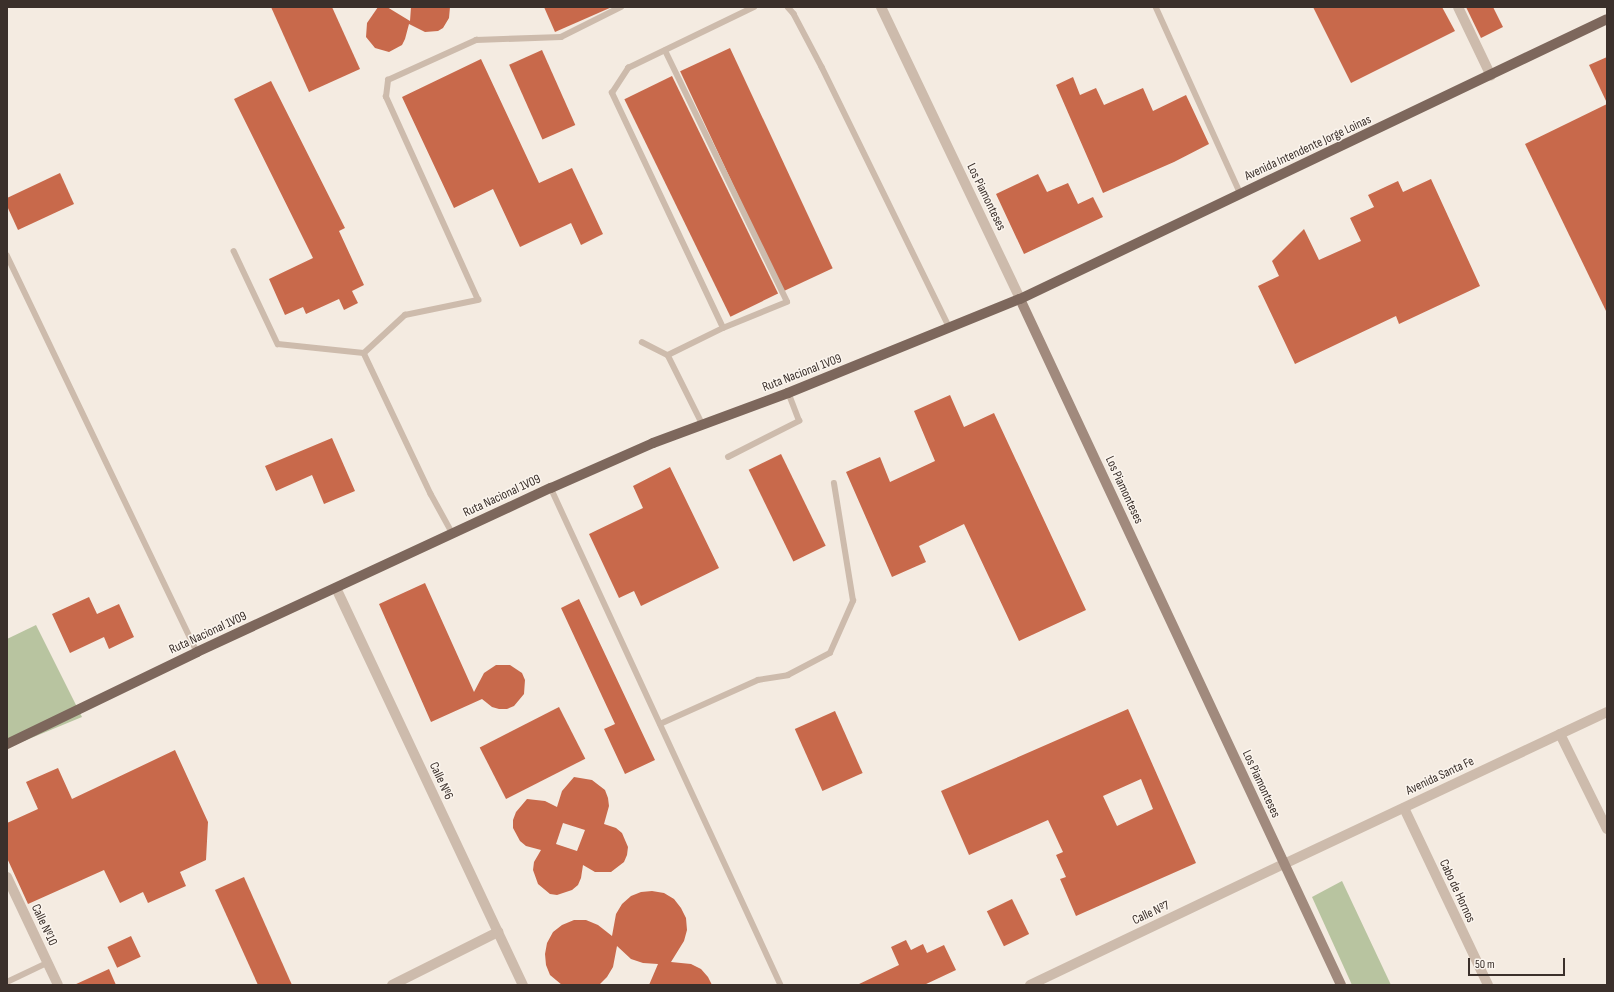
<!DOCTYPE html>
<meta charset="utf-8">
<style>
body{margin:0}
#map{position:relative;width:1614px;height:992px;overflow:hidden;background:#f4ebe1;font-family:"Sofia Sans Condensed",sans-serif}
div>[style]{position:absolute}
.green>*{inset:0;background:#b8c4a0}
.building>*{inset:0;background:#c8694b;transform-origin:0 0}
.service>*{height:5.5px;margin:-2.75px;padding:0 2.75px;transform-origin:2.75px;border-radius:2.75px;background:#cdbbac}
.minor>*{height:10px;margin:-5px;padding:0 5px;transform-origin:5px;border-radius:5px;background:#cdbbac}
.tertiary>*{height:10px;margin:-5px;padding:0 5px;transform-origin:5px;border-radius:5px;background:#cdbbac}
.secondary>*{height:10px;margin:-5px;padding:0 5px;transform-origin:5px;border-radius:5px;background:#a18a7d}
.primary>*{height:10px;margin:-5px;padding:0 5px;transform-origin:5px;border-radius:5px;background:#7d675c}
span{translate:-50% -50%;white-space:nowrap;text-align:center;line-height:1.15;-webkit-text-stroke:3px #fbf5ee;paint-order:stroke}
.street-label{font-size:13px;color:#3b302b}
.frame{position:absolute;inset:0;border:8px solid #3b302b;pointer-events:none}
.scale{position:absolute;left:1468px;top:958px;width:97px;height:18px;box-sizing:border-box;border:2px solid #3b302b;border-top:0;padding-left:5px;font-size:12px;line-height:14px;white-space:nowrap;color:#3b302b;-webkit-text-stroke:3px #fbf5ee;paint-order:stroke}
</style>
<div id="map">
<div class="green">
<div style="clip-path:polygon(36px 625px,82px 717px,7px 748px,7px 639px)"></div>
<div style="clip-path:polygon(1342px 881px,1391px 985px,1352px 985px,1312px 897px)"></div>
</div>
<div class="building">
<div style="clip-path:polygon(271px 7px,332px 7px,360px 69px,309px 92px)"></div>
<div style="clip-path:polygon(378px 7px,387px 7px,410px 21px,411px 7px,450px 7px,449px 18px,443px 28px,438px 31px,425px 32px,409px 24px,405px 39px,402px 45px,389px 52px,375px 48px,366px 37px,367px 23px)"></div>
<div style="clip-path:polygon(544px 7px,612px 7px,555px 32px)"></div>
<div style="clip-path:polygon(1313px 7px,1442px 7px,1455px 31px,1351px 83px)"></div>
<div style="clip-path:polygon(1466px 7px,1493px 7px,1503px 27px,1481px 38px)"></div>
<div style="left:730px;top:48px;width:243px;height:55px;rotate:65deg"></div>
<div style="left:542px;top:50px;width:82px;height:36px;rotate:66deg"></div>
<div style="clip-path:polygon(1607px 57px,1607px 103px,1589px 65px)"></div>
<div style="clip-path:polygon(481px 59px,539px 183px,572px 168px,603px 234px,581px 245px,571px 223px,520px 247px,493px 189px,454px 208px,402px 97px)"></div>
<div style="left:672px;top:76px;width:242px;height:53px;rotate:64deg"></div>
<div style="clip-path:polygon(1073px 77px,1080px 95px,1096px 88px,1104px 105px,1143px 88px,1153px 111px,1186px 95px,1209px 144px,1174px 162px,1103px 193px,1056px 85px)"></div>
<div style="clip-path:polygon(271px 81px,345px 228px,339px 231px,364px 285px,352px 291px,358px 303px,344px 310px,339px 299px,306px 314px,303px 307px,285px 315px,269px 279px,313px 258px,234px 99px)"></div>
<div style="clip-path:polygon(1607px 104px,1607px 313px,1525px 144px)"></div>
<div style="clip-path:polygon(60px 173px,74px 204px,18px 230px,7px 206px,7px 198px)"></div>
<div style="clip-path:polygon(1038px 174px,1047px 192px,1068px 183px,1078px 204px,1093px 197px,1103px 217px,1024px 254px,996px 194px)"></div>
<div style="clip-path:polygon(1431px 179px,1480px 286px,1399px 324px,1396px 316px,1295px 364px,1258px 286px,1279px 276px,1272px 261px,1304px 229px,1319px 260px,1361px 241px,1350px 218px,1374px 207px,1368px 195px,1398px 181px,1403px 192px)"></div>
<div style="clip-path:polygon(950px 395px,964px 427px,994px 413px,1086px 610px,1019px 641px,964px 524px,919px 546px,926px 562px,892px 577px,846px 472px,880px 457px,890px 482px,935px 461px,914px 411px)"></div>
<div style="clip-path:polygon(332px 438px,355px 491px,324px 504px,312px 475px,276px 491px,265px 466px)"></div>
<div style="left:781px;top:454px;width:102px;height:36px;rotate:64deg"></div>
<div style="clip-path:polygon(670px 467px,719px 568px,641px 606px,634px 591px,619px 598px,589px 534px,643px 508px,633px 486px)"></div>
<div style="clip-path:polygon(425px 583px,474px 692px,484px 673px,496px 665px,510px 665px,522px 673px,525px 680px,524px 694px,514px 706px,507px 709px,499px 709px,492px 707px,482px 699px,431px 722px,379px 604px)"></div>
<div style="clip-path:polygon(89px 597px,97px 614px,119px 604px,134px 637px,109px 649px,104px 637px,70px 653px,52px 614px)"></div>
<div style="clip-path:polygon(579px 599px,655px 760px,625px 774px,604px 729px,615px 724px,561px 608px)"></div>
<div style="left:559px;top:707px;width:58px;height:89px;rotate:63deg"></div>
<div style="clip-path:polygon(evenodd,1128px 709px,1196px 863px,1076px 916px,1060px 879px,1066px 877px,1056px 855px,1063px 852px,1048px 820px,969px 855px,941px 791px,1128px 709px,1141px 779px,1153px 809px,1117px 826px,1103px 796px,1141px 779px)"></div>
<div style="left:835px;top:711px;width:68px;height:44px;rotate:66deg"></div>
<div style="clip-path:polygon(175px 750px,208px 822px,206px 860px,180px 872px,186px 886px,148px 903px,143px 892px,120px 903px,104px 870px,28px 904px,7px 858px,7px 823px,38px 809px,26px 782px,58px 768px,72px 799px)"></div>
<div style="clip-path:polygon(evenodd,574px 777px,592px 780px,605px 790px,608px 798px,609px 806px,604px 824px,616px 828px,622px 833px,628px 847px,627px 855px,624px 862px,611px 872px,595px 872px,583px 865px,581px 878px,578px 885px,572px 890px,557px 895px,550px 894px,538px 884px,533px 870px,534px 862px,541px 850px,526px 846px,520px 841px,513px 828px,513px 820px,516px 812px,527px 799px,545px 801px,557px 807px,562px 791px,574px 777px,563px 823px,585px 830px,577px 851px,556px 844px,563px 823px)"></div>
<div style="clip-path:polygon(244px 877px,292px 985px,258px 985px,215px 890px)"></div>
<div style="clip-path:polygon(652px 891px,664px 893px,674px 899px,681px 908px,686px 918px,687px 930px,684px 941px,671px 962px,691px 964px,701px 969px,708px 977px,712px 985px,649px 985px,658px 964px,643px 963px,631px 959px,617px 946px,613px 967px,607px 977px,599px 985px,562px 985px,550px 975px,546px 965px,545px 954px,547px 943px,553px 932px,562px 925px,574px 920px,586px 920px,598px 925px,612px 936px,616px 914px,622px 904px,631px 896px,641px 892px)"></div>
<div style="left:1012px;top:899px;width:39px;height:28px;rotate:64deg"></div>
<div style="left:131px;top:936px;width:23px;height:26px;rotate:65deg"></div>
<div style="clip-path:polygon(906px 940px,911px 950px,923px 944px,927px 953px,944px 945px,956px 970px,924px 985px,857px 985px,899px 965px,891px 947px)"></div>
<div style="clip-path:polygon(109px 969px,116px 985px,74px 985px)"></div>
</div>
<div class="service">
<div style="left:788px;top:7px;width:9px;rotate:49deg"></div>
<div style="left:794px;top:14px;width:60px;rotate:62.2deg"></div>
<div style="left:822px;top:67px;width:291px;rotate:63.9deg"></div>
<div style="left:1156px;top:7px;width:205px;rotate:65.6deg"></div>
<div style="left:234px;top:251px;width:103px;rotate:64.7deg"></div>
<div style="left:278px;top:344px;width:86px;rotate:6deg"></div>
<div style="left:364px;top:353px;width:156px;rotate:64.6deg"></div>
<div style="left:431px;top:494px;width:46px;rotate:61.2deg"></div>
<div style="left:7px;top:255px;width:440px;rotate:64.4deg"></div>
<div style="left:723px;top:328px;width:260px;rotate:-115.3deg"></div>
<div style="left:612px;top:93px;width:30px;rotate:-57deg"></div>
<div style="left:628px;top:68px;width:140px;rotate:-25.8deg"></div>
<div style="left:642px;top:342px;width:29px;rotate:27deg"></div>
<div style="left:668px;top:355px;width:61px;rotate:-26.1deg"></div>
<div style="left:723px;top:328px;width:69px;rotate:-22.1deg"></div>
<div style="left:787px;top:302px;width:279px;rotate:-115.9deg"></div>
<div style="left:364px;top:353px;width:56px;rotate:-42.8deg"></div>
<div style="left:405px;top:315px;width:75px;rotate:-11.6deg"></div>
<div style="left:478px;top:300px;width:223px;rotate:-114.4deg"></div>
<div style="left:386px;top:97px;width:17px;rotate:-83deg"></div>
<div style="left:388px;top:80px;width:97px;rotate:-24.4deg"></div>
<div style="left:476px;top:40px;width:85px;rotate:-2deg"></div>
<div style="left:561px;top:37px;width:67px;rotate:-26.6deg"></div>
<div style="left:668px;top:355px;width:78px;rotate:63.4deg"></div>
<div style="left:728px;top:457px;width:80px;rotate:-26.9deg"></div>
<div style="left:799px;top:421px;width:30px;rotate:-111deg"></div>
<div style="left:551px;top:488px;width:548px;rotate:65.17deg"></div>
<div style="left:660px;top:724px;width:107px;rotate:-24.2deg"></div>
<div style="left:758px;top:680px;width:30px;rotate:-9deg"></div>
<div style="left:788px;top:675px;width:47px;rotate:-27.6deg"></div>
<div style="left:830px;top:653px;width:57px;rotate:-66.1deg"></div>
<div style="left:853px;top:601px;width:119px;rotate:-99.2deg"></div>
<div style="left:7px;top:982px;width:44px;rotate:-25.4deg"></div>
</div>
<div class="minor">
<div style="left:881px;top:7px;width:323px;rotate:64.5deg"></div>
<div style="left:1458px;top:7px;width:76px;rotate:64.4deg"></div>
<div style="left:336px;top:588px;width:439px;rotate:64.8deg"></div>
<div style="left:1560px;top:734px;width:106px;rotate:63.7deg"></div>
<div style="left:1404px;top:808px;width:196px;rotate:64.6deg"></div>
<div style="left:7px;top:877px;width:119px;rotate:64.7deg"></div>
<div style="left:392px;top:985px;width:119px;rotate:-26.6deg"></div>
<div style="left:1030px;top:985px;width:281px;rotate:-25.5deg"></div>
</div>
<div class="tertiary">
<div style="left:1284px;top:864px;width:357px;rotate:-25.2deg"></div>
</div>
<div class="secondary">
<div style="left:1020px;top:299px;width:757px;rotate:64.92deg"></div>
</div>
<div class="primary">
<div style="left:7px;top:744px;width:211px;rotate:-25.8deg"></div>
<div style="left:197px;top:652px;width:390px;rotate:-24.9deg"></div>
<div style="left:551px;top:488px;width:111px;rotate:-23.8deg"></div>
<div style="left:653px;top:443px;width:144px;rotate:-20.3deg"></div>
<div style="left:788px;top:393px;width:250px;rotate:-22.1deg"></div>
<div style="left:1020px;top:299px;width:650px;rotate:-25.5deg"></div>
</div>
<div class="street-label">
<span style="left:1308px;top:148px;rotate:-25deg">Avenida Intendente Jorge Loinas</span>
<span style="left:986px;top:197px;rotate:64deg">Los Piamonteses</span>
<span style="left:802px;top:373px;rotate:-21deg">Ruta Nacional 1V09</span>
<span style="left:1124px;top:490px;rotate:65deg">Los Piamonteses</span>
<span style="left:502px;top:496px;rotate:-25deg">Ruta Nacional 1V09</span>
<span style="left:208px;top:633px;rotate:-25deg">Ruta Nacional 1V09</span>
<span style="left:1440px;top:776px;rotate:-25deg">Avenida Santa Fe</span>
<span style="left:441px;top:781px;rotate:65deg">Calle Nº6</span>
<span style="left:1261px;top:784px;rotate:65deg">Los Piamonteses</span>
<span style="left:1457px;top:891px;rotate:65deg">Cabo de Hornos</span>
<span style="left:1151px;top:913px;rotate:-25deg">Calle Nº7</span>
<span style="left:44px;top:925px;rotate:65deg">Calle Nº10</span>
</div>
<div class="frame"></div>
<div class="scale">50 m</div>
</div>
